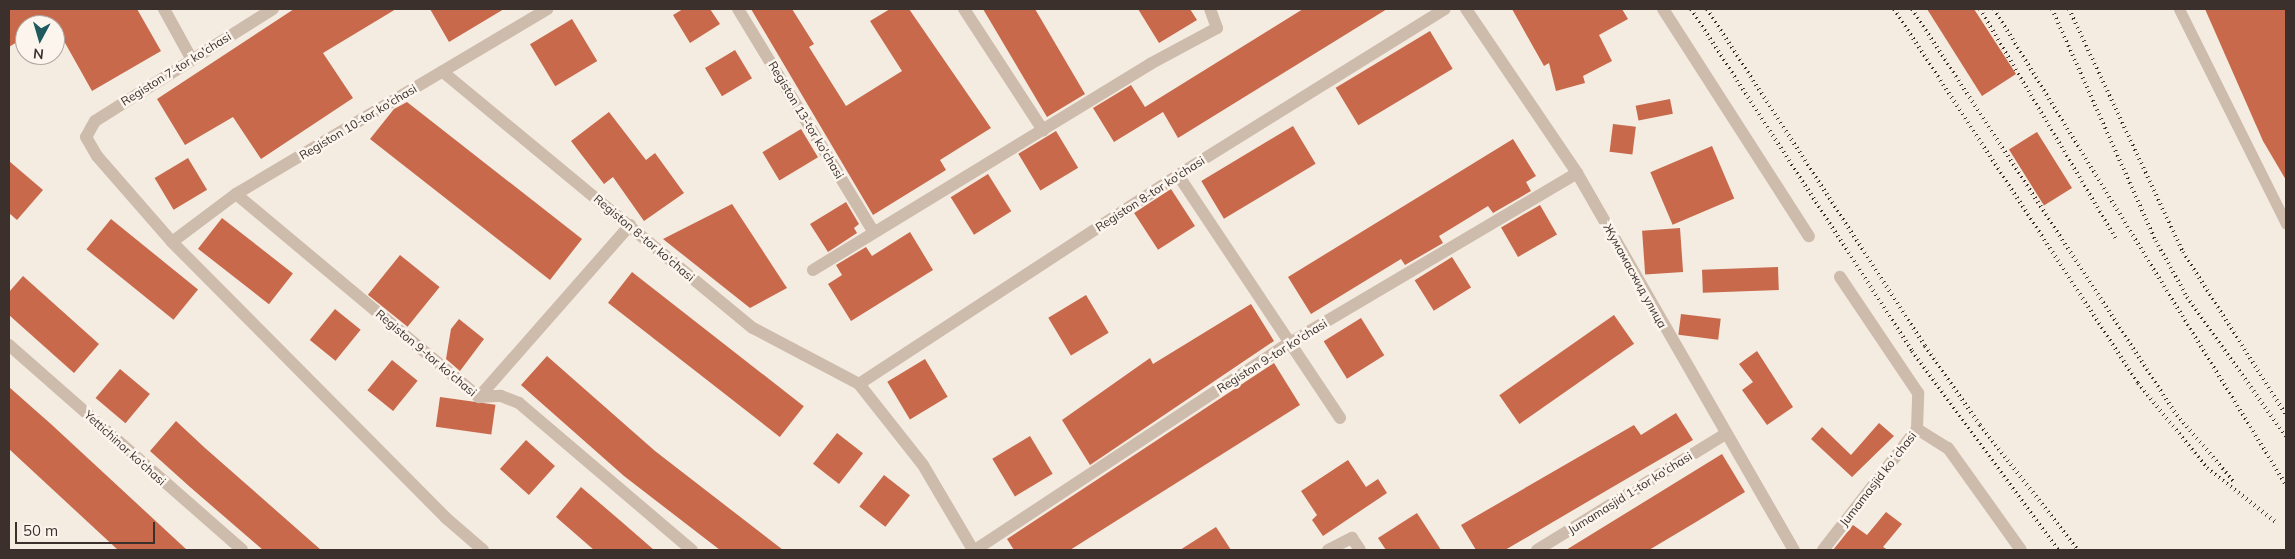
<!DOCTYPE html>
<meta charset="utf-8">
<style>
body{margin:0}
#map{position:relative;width:2295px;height:559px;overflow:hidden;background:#f4ebe1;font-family:Mulish,sans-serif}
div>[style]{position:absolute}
.building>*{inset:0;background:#c8694b;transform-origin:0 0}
.service>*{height:11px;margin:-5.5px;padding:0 5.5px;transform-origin:5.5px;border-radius:5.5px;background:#cdbbac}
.minor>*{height:12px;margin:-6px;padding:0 6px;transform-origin:6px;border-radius:6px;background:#cdbbac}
.rail>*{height:4px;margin-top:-2px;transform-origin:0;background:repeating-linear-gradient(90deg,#3b302b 0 1px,transparent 0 5px)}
span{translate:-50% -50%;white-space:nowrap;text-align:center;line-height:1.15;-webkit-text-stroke:5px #fbf5ee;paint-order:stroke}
.street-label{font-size:12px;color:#3b302b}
.frame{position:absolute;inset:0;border:10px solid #3b302b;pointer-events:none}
.north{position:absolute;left:15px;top:15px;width:50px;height:50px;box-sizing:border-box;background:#fbf5ee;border:1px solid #aea6a0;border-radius:50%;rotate:186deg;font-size:14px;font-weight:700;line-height:20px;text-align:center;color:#3b302b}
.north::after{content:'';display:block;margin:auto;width:18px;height:22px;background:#1f5a5e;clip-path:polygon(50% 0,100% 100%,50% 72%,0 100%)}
.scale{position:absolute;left:15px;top:522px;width:140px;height:22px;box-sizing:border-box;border:2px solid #3b302b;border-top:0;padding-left:6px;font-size:15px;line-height:18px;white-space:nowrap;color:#3b302b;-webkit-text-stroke:4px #fbf5ee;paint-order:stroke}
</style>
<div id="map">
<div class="building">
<div style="clip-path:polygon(9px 9px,137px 9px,161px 51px,92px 91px,55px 25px,25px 25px,25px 37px,9px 47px)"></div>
<div style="clip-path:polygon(294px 9px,396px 9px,323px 53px,353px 98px,261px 159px,233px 117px,185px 145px,157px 99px)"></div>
<div style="clip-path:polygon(430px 9px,504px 9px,449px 42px)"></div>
<div style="clip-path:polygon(683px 9px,710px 9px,720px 24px,690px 43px,673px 15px)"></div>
<div style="clip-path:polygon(751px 9px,792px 9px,814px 44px,809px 47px,846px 106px,902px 71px,870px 21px,890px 9px,909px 9px,991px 128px,940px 160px,946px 170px,873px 215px)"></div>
<div style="clip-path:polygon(983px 9px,1035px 9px,1085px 94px,1047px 117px)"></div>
<div style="clip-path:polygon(1138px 9px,1190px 9px,1197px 20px,1159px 43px)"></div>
<div style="clip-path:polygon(1303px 9px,1387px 9px,1178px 138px,1163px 112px,1114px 142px,1093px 108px,1131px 85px,1145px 107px)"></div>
<div style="clip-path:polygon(1512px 9px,1622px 9px,1628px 19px,1599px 35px,1612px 61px,1583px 76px,1585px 83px,1556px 91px,1549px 63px,1544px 66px)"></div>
<div style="clip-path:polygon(1927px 9px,1974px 9px,2016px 74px,1982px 96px)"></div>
<div style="clip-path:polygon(2205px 9px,2286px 9px,2286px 180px,2263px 141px)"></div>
<div style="left:572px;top:19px;width:49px;height:49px;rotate:59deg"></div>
<div style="left:1430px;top:31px;width:44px;height:110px;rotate:59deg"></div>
<div style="left:735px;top:50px;width:33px;height:35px;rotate:59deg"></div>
<div style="left:1670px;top:99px;width:15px;height:35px;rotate:79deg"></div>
<div style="clip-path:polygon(407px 102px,582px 239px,550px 280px,370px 139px,394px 109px)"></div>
<div style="clip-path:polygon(609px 112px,646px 160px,655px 153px,684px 193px,644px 221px,613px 177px,604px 184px,571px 141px)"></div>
<div style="left:1613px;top:124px;width:23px;height:28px;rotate:7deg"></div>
<div style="left:1293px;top:126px;width:44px;height:107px;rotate:59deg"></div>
<div style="left:801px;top:129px;width:33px;height:45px;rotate:59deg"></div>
<div style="left:1056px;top:131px;width:43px;height:44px;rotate:59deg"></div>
<div style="left:2037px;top:132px;width:66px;height:33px;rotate:58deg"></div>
<div style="clip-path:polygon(1513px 139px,1536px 176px,1526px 182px,1531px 191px,1493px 213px,1488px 206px,1439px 236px,1443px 243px,1405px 265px,1401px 259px,1311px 314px,1288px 277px)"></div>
<div style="left:1712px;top:146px;width:57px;height:67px;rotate:67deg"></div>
<div style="left:188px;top:158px;width:37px;height:39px;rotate:59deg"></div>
<div style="clip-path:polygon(9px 161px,43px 190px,17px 220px,9px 213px)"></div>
<div style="left:988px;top:174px;width:44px;height:44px;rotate:58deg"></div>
<div style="left:1171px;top:189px;width:44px;height:44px;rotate:57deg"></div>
<div style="clip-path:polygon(846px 202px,859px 224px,854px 228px,857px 233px,828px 252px,810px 224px)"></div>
<div style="clip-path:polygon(732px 204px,787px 288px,750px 308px,663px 239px)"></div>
<div style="left:1540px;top:205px;width:34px;height:45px;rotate:60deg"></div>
<div style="left:222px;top:218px;width:90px;height:39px;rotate:38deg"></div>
<div style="left:111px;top:219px;width:112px;height:39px;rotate:39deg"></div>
<div style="left:1680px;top:228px;width:44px;height:38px;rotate:86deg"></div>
<div style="clip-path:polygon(910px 232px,933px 270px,851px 321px,828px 284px,842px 275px,836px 265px,866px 247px,872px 256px)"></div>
<div style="left:400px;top:255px;width:51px;height:51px;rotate:39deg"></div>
<div style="left:1452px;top:257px;width:36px;height:44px;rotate:58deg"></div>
<div style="left:1778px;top:267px;width:23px;height:76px;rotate:88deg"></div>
<div style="left:632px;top:272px;width:218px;height:39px;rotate:38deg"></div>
<div style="clip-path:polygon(23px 276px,99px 344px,74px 373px,9px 315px,9px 292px)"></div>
<div style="left:1086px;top:295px;width:44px;height:44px;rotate:59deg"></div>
<div style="clip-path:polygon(1251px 304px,1274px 341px,1090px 465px,1062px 420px,1150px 358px,1153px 364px)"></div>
<div style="left:335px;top:309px;width:33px;height:40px;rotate:39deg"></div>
<div style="left:1681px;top:314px;width:40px;height:21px;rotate:7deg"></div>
<div style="left:1614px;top:315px;width:35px;height:140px;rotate:55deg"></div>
<div style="left:1361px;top:318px;width:44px;height:44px;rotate:58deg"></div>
<div style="clip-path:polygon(459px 319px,484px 339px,460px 371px,446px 359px,451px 329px)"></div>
<div style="clip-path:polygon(1757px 351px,1793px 407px,1767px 425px,1742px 390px,1753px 382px,1739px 364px)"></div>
<div style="clip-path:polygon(547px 356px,655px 451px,783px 550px,720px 550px,624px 476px,521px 385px)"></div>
<div style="left:925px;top:359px;width:44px;height:44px;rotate:59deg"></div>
<div style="left:392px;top:360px;width:33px;height:39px;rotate:39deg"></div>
<div style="clip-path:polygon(1274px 363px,1300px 405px,1070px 550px,1014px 550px,1007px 539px)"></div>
<div style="left:120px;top:369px;width:39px;height:38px;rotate:40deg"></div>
<div style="clip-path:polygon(9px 387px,52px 425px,187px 550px,118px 550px,9px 449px)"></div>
<div style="left:440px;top:397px;width:56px;height:30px;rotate:8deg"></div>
<div style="clip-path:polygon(1676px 413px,1693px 440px,1505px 550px,1476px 550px,1461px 525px,1634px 425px,1641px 435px)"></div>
<div style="clip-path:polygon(176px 421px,205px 448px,321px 550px,263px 550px,190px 487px,150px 451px)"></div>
<div style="clip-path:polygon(1879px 423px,1894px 436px,1852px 477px,1811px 439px,1822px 427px,1851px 455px)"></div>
<div style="left:837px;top:433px;width:33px;height:39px;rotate:38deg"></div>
<div style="left:1030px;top:436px;width:44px;height:44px;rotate:59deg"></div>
<div style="left:526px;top:440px;width:39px;height:39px;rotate:42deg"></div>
<div style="clip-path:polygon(1722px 454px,1745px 492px,1696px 522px,1649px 550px,1566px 550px)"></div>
<div style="clip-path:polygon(1348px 460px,1366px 487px,1378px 479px,1387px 493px,1323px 536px,1312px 520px,1317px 515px,1301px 491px)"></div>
<div style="left:884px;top:475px;width:33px;height:40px;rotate:38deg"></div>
<div style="clip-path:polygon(581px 487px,623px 523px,654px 550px,594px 550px,556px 517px)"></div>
<div style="clip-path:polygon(1886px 512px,1902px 524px,1883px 547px,1888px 550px,1833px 550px,1853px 525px,1867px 535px)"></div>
<div style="clip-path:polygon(1417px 513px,1441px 550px,1386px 550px,1378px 538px)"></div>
<div style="clip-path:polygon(1216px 527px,1231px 550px,1180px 550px)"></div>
</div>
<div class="service">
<div style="left:2179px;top:9px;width:240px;rotate:63.5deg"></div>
</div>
<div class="minor">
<div style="left:164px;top:9px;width:56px;rotate:61.1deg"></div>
<div style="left:273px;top:9px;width:210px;rotate:147.8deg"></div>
<div style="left:95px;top:121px;width:18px;rotate:119deg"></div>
<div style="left:86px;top:137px;width:22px;rotate:60deg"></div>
<div style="left:97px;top:156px;width:114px;rotate:48.9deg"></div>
<div style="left:172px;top:242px;width:389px;rotate:45.2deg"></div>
<div style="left:446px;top:518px;width:49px;rotate:40.9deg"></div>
<div style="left:738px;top:9px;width:260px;rotate:58.7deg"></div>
<div style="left:964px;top:9px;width:145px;rotate:56.9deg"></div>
<div style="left:1466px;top:9px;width:198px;rotate:55.9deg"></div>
<div style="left:1577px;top:173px;width:435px;rotate:60.1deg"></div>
<div style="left:1663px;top:9px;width:270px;rotate:57.3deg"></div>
<div style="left:443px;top:72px;width:402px;rotate:39.6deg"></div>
<div style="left:753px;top:328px;width:120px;rotate:27.8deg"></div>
<div style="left:859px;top:384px;width:103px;rotate:51.7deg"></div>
<div style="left:923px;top:465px;width:99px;rotate:59.5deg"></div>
<div style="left:1178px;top:175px;width:292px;rotate:56.3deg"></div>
<div style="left:236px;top:194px;width:317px;rotate:39.9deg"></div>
<div style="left:479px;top:397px;width:22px;rotate:-3deg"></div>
<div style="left:501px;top:396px;width:19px;rotate:21deg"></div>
<div style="left:519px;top:403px;width:227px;rotate:40.4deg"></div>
<div style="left:172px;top:242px;width:80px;rotate:-36.9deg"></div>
<div style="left:236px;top:194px;width:362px;rotate:-30.7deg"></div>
<div style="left:813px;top:270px;width:395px;rotate:-31.4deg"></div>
<div style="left:1150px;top:64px;width:76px;rotate:-28.2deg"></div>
<div style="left:1217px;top:28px;width:20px;rotate:-110deg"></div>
<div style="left:9px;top:345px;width:310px;rotate:41.3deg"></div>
<div style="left:859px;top:384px;width:381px;rotate:-33.2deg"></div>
<div style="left:1178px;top:175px;width:314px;rotate:-31.9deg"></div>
<div style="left:479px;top:397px;width:229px;rotate:-48.7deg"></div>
<div style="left:1917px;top:429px;width:36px;rotate:32deg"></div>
<div style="left:1948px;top:448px;width:125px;rotate:54.4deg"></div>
<div style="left:975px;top:550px;width:375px;rotate:-33.4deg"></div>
<div style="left:1288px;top:344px;width:336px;rotate:-30.6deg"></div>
<div style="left:1328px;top:550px;width:27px;rotate:-27deg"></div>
<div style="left:1352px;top:538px;width:14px;rotate:56deg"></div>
<div style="left:1537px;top:550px;width:220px;rotate:-31.6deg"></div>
<div style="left:1823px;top:550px;width:153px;rotate:-52.2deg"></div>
<div style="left:1917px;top:429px;width:36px;rotate:-88deg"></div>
<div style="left:1918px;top:393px;width:140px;rotate:-123.9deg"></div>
</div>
<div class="rail">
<div style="left:1691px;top:9px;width:407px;rotate:57.1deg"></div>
<div style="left:1912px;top:351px;width:247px;rotate:53.7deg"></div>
<div style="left:1707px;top:9px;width:401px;rotate:57.1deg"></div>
<div style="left:1925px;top:346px;width:96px;rotate:55.2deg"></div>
<div style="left:1980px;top:425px;width:159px;rotate:51.9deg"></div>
<div style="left:1894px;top:9px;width:447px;rotate:56.9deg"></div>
<div style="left:2138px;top:383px;width:109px;rotate:50.9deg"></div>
<div style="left:2207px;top:468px;width:89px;rotate:38.2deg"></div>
<div style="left:1912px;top:9px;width:485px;rotate:56.9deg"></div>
<div style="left:2177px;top:415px;width:89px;rotate:49.5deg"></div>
<div style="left:1980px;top:9px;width:269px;rotate:59.4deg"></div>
<div style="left:1994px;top:9px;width:558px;rotate:58.47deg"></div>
<div style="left:2052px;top:9px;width:254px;rotate:65.9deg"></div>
<div style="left:2156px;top:241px;width:64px;rotate:61deg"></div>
<div style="left:2187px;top:297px;width:171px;rotate:54.7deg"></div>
<div style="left:2069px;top:9px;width:268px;rotate:64.9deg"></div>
<div style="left:2183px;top:252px;width:193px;rotate:57.7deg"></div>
</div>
<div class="street-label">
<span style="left:176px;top:69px;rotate:-32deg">Registon 7-tor ko'chasi</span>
<span style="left:806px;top:120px;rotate:59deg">Registon 13-tor ko'chasi</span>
<span style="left:358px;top:122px;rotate:-31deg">Registon 10-tor ko'chasi</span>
<span style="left:1150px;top:194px;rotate:-33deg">Registon 8-tor ko'chasi</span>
<span style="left:644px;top:238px;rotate:40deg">Registon 8-tor ko'chasi</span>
<span style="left:1635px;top:276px;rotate:61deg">Жумамасжид улица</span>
<span style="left:426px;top:353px;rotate:40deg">Registon 9-tor ko'chasi</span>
<span style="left:1272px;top:356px;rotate:-32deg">Registon 9-tor ko'chasi</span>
<span style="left:125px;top:448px;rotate:42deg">Yettichinor ko‘chasi</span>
<span style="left:1878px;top:479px;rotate:-52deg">Jumamasjid koʻchasi</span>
<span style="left:1630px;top:493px;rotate:-32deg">Jumamasjid 1-tor ko'chasi</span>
</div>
<div class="frame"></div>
<div class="north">N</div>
<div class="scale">50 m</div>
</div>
